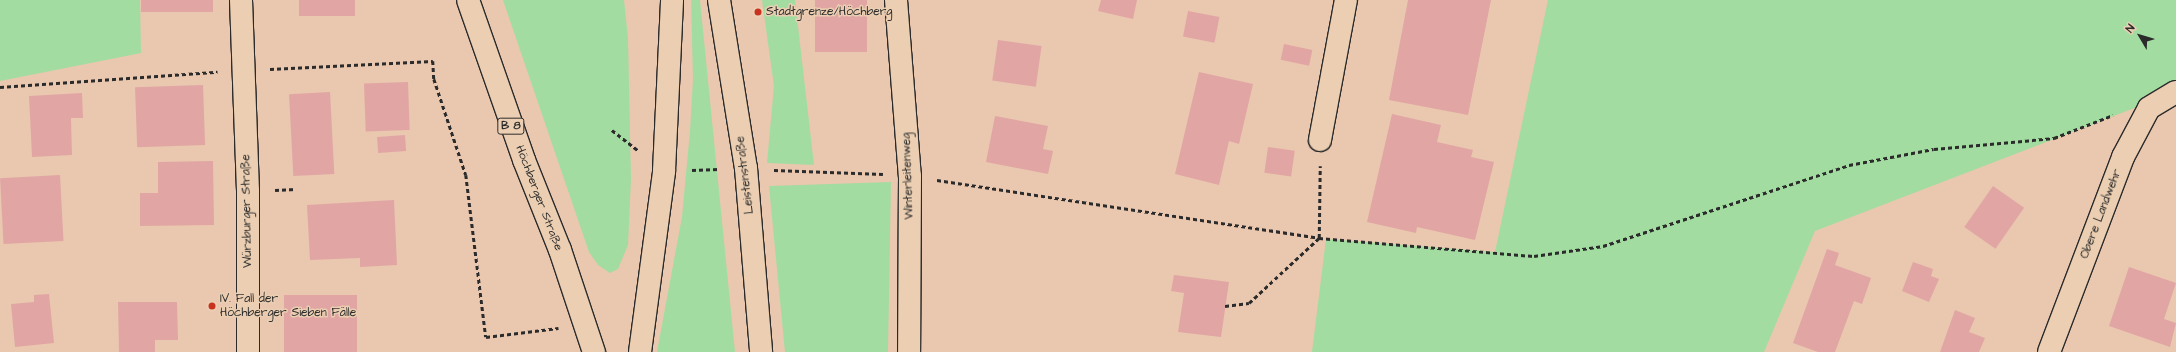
<!DOCTYPE html>
<meta charset="utf-8">
<style>
body{margin:0}
#map{position:relative;width:2176px;height:352px;overflow:hidden;background:#eac7af;font-family:"Architects Daughter",sans-serif}
div>[style]{position:absolute}
.green>*{inset:0;background:#a3dca1}
.building>*{inset:0;background:#e1a6a4;transform-origin:0 0}
.path>*{height:2.5px;margin-top:-1.25px;transform-origin:0;background:repeating-linear-gradient(90deg,#2b2b2b 0 4px,transparent 0 7px)}
.roads{filter:drop-shadow(1px 0 #2b2b2b) drop-shadow(-1px 0 #2b2b2b) drop-shadow(0 1px #2b2b2b) drop-shadow(0 -1px #2b2b2b)}
.minor>*{height:22px;margin:-11px;padding:0 11px;transform-origin:11px;border-radius:11px;background:#eccfb2}
.secondary>*{height:22px;margin:-11px;padding:0 11px;transform-origin:11px;border-radius:11px;background:#eccfb2}
.primary>*{height:22px;margin:-11px;padding:0 11px;transform-origin:11px;border-radius:11px;background:#eccfb2}
.dots>*{width:11px;height:11px;translate:-50% -50%;box-sizing:border-box;border:2px solid #eccfb2;border-radius:50%}
span{translate:-50% -50%;white-space:nowrap;text-align:center;line-height:1.15;-webkit-text-stroke:3px #eccfb2;paint-order:stroke}
.shield-label span{padding:1px 3px;background:#eccfb2;border:1px solid;border-radius:3px;-webkit-text-stroke-width:0}
.shield-label{font-size:11px;color:#2b2b2b;font-weight:700}
.poi-label{font-size:12px;color:#2b2b2b}
.left{translate:0 -50%;text-align:left}
.street-label{font-size:12px;color:#2b2b2b}
.north{position:absolute;left:2120px;top:16px;width:40px;height:40px;-webkit-text-stroke:3px #eccfb2;paint-order:stroke;rotate:308deg;font-size:11px;font-weight:700;line-height:16px;text-align:center;color:#2b2b2b}
.north::after{content:'';display:block;margin:auto;width:14px;height:18px;background:#2b2b2b;clip-path:polygon(50% 0,100% 100%,50% 72%,0 100%)}
</style>
<div id="map">
<div class="green">
<div style="clip-path:polygon(0 0,140px 0,141px 53px,0 81px)"></div>
<div style="clip-path:polygon(503px 0,624px 0,628px 38px,631px 179px,628px 245px,618px 269px,610px 273px,598px 265px,589px 252px)"></div>
<div style="clip-path:polygon(691px 0,700px 0,735px 352px,657px 352px,682px 217px,690px 131px,693px 79px)"></div>
<div style="clip-path:polygon(762px 0,795px 0,814px 165px,767px 163px,774px 86px)"></div>
<div style="clip-path:polygon(1548px 0,2176px 0,2176px 92px,1815px 231px,1764px 352px,1312px 352px,1326px 239px,1495px 252px)"></div>
<div style="clip-path:polygon(891px 182px,888px 352px,785px 352px,769px 186px)"></div>
</div>
<div class="building">
<div style="left:141px;top:0;width:72px;height:12px"></div>
<div style="left:299px;top:0;width:56px;height:16px"></div>
<div style="left:815px;top:0;width:52px;height:52px"></div>
<div style="clip-path:polygon(1101px 0,1137px 0,1133px 19px,1098px 11px)"></div>
<div style="clip-path:polygon(1408px 0,1491px 0,1468px 115px,1389px 100px)"></div>
<div style="left:1188px;top:11px;width:32px;height:26px;rotate:11deg"></div>
<div style="left:998px;top:40px;width:44px;height:41px;rotate:8deg"></div>
<div style="left:1284px;top:44px;width:29px;height:16px;rotate:12deg"></div>
<div style="clip-path:polygon(1199px 72px,1253px 84px,1239px 144px,1229px 141px,1219px 185px,1175px 174px)"></div>
<div style="left:408px;top:82px;width:48px;height:44px;rotate:88deg"></div>
<div style="left:203px;top:85px;width:60px;height:68px;rotate:88deg"></div>
<div style="left:330px;top:92px;width:82px;height:41px;rotate:87deg"></div>
<div style="clip-path:polygon(82px 93px,83px 118px,71px 118px,72px 155px,32px 157px,29px 96px)"></div>
<div style="clip-path:polygon(1392px 114px,1441px 125px,1437px 142px,1473px 150px,1471px 157px,1494px 162px,1475px 240px,1417px 227px,1416px 233px,1367px 222px)"></div>
<div style="clip-path:polygon(995px 116px,1048px 126px,1043px 149px,1053px 151px,1048px 174px,986px 162px)"></div>
<div style="left:405px;top:135px;width:16px;height:28px;rotate:86deg"></div>
<div style="left:1268px;top:147px;width:27px;height:26px;rotate:8deg"></div>
<div style="clip-path:polygon(213px 161px,214px 225px,140px 226px,140px 193px,158px 193px,158px 162px)"></div>
<div style="left:60px;top:175px;width:66px;height:60px;rotate:87deg"></div>
<div style="left:1993px;top:186px;width:38px;height:50px;rotate:35deg"></div>
<div style="clip-path:polygon(394px 200px,397px 265px,360px 267px,360px 258px,310px 260px,307px 205px)"></div>
<div style="clip-path:polygon(1827px 249px,1839px 253px,1835px 265px,1871px 278px,1862px 304px,1854px 301px,1835px 352px,1818px 352px,1793px 343px)"></div>
<div style="clip-path:polygon(1913px 262px,1933px 269px,1931px 276px,1939px 279px,1929px 302px,1902px 291px)"></div>
<div style="clip-path:polygon(2129px 267px,2176px 283px,2164px 319px,2176px 323px,2170px 347px,2109px 326px)"></div>
<div style="clip-path:polygon(1174px 275px,1229px 282px,1221px 337px,1178px 332px,1184px 293px,1171px 291px)"></div>
<div style="clip-path:polygon(49px 294px,54px 343px,15px 347px,11px 304px,34px 302px,34px 295px)"></div>
<div style="left:284px;top:295px;width:73px;height:57px"></div>
<div style="clip-path:polygon(118px 302px,177px 302px,178px 340px,155px 340px,155px 352px,119px 352px)"></div>
<div style="clip-path:polygon(1955px 310px,1975px 318px,1969px 332px,1985px 338px,1979px 352px,1940px 352px)"></div>
</div>
<div class="path">
<div style="left:270px;top:69px;width:163px;rotate:-2.8deg"></div>
<div style="left:433px;top:61px;width:18px;rotate:87deg"></div>
<div style="left:434px;top:79px;width:101px;rotate:71.6deg"></div>
<div style="left:466px;top:175px;width:163px;rotate:83deg"></div>
<div style="left:486px;top:337px;width:73px;rotate:-7.1deg"></div>
<div style="left:0;top:87px;width:218px;rotate:-4deg"></div>
<div style="left:612px;top:130px;width:33px;rotate:38deg"></div>
<div style="left:692px;top:170px;width:27px;rotate:-2deg"></div>
<div style="left:774px;top:170px;width:109px;rotate:2.1deg"></div>
<div style="left:937px;top:180px;width:386px;rotate:8.6deg"></div>
<div style="left:1319px;top:238px;width:216px;rotate:4.8deg"></div>
<div style="left:1534px;top:256px;width:70px;rotate:-8.2deg"></div>
<div style="left:1603px;top:246px;width:259px;rotate:-18.2deg"></div>
<div style="left:1849px;top:165px;width:86px;rotate:-10.7deg"></div>
<div style="left:1934px;top:149px;width:121px;rotate:-5.2deg"></div>
<div style="left:2054px;top:138px;width:63px;rotate:-21.3deg"></div>
<div style="left:275px;top:190px;width:21px;rotate:-3deg"></div>
<div style="left:1225px;top:306px;width:24px;rotate:-7deg"></div>
<div style="left:1249px;top:303px;width:96px;rotate:-42.9deg"></div>
<div style="left:1319px;top:238px;width:72px;rotate:-89.2deg"></div>
</div>
<div class="roads">
<div class="minor">
<div style="left:241px;top:0;width:191px;rotate:87.9deg"></div>
<div style="left:248px;top:191px;width:161px;rotate:90deg"></div>
<div style="left:896px;top:0;width:177px;rotate:85.5deg"></div>
<div style="left:910px;top:176px;width:176px;rotate:90.3deg"></div>
<div style="left:1320px;top:140px;width:142px;rotate:-79.5deg"></div>
<div style="left:2049px;top:352px;width:209px;rotate:-69.2deg"></div>
<div style="left:2123px;top:157px;width:55px;rotate:-62deg"></div>
<div style="left:2149px;top:108px;width:31px;rotate:-31deg"></div>
</div>
<div class="secondary">
<div style="left:719px;top:0;width:170px;rotate:80.9deg"></div>
<div style="left:746px;top:168px;width:185px;rotate:85.3deg"></div>
<div style="left:640px;top:352px;width:183px;rotate:-82.4deg"></div>
<div style="left:664px;top:171px;width:171px;rotate:-87.3deg"></div>
</div>
<div class="primary">
<div style="left:468px;top:0;width:170px;rotate:70.7deg"></div>
<div style="left:524px;top:160px;width:97px;rotate:68.2deg"></div>
<div style="left:560px;top:250px;width:108px;rotate:71.6deg"></div>
</div>
</div>
<div class="dots">
<div style="left:758px;top:12px;background:#c8321e"></div>
<div style="left:212px;top:306px;background:#c8321e"></div>
</div>
<div class="shield-label">
<span style="left:511px;top:126px">B 8</span>
</div>
<div class="poi-label">
<span class="left" style="left:766px;top:12px">Stadtgrenze/Höchberg</span>
<span class="left" style="left:220px;top:306px">IV. Fall der<br>Höchberger Sieben Fälle</span>
</div>
<div class="street-label">
<span style="left:745px;top:175px;rotate:-97deg">Leistenstraße</span>
<span style="left:908px;top:176px;rotate:-92deg">Winterleitenweg</span>
<span style="left:539px;top:198px;rotate:69deg">Höchberger Straße</span>
<span style="left:247px;top:211px;rotate:-91deg">Würzburger Straße</span>
<span style="left:2101px;top:214px;rotate:-69deg">Obere Landwehr</span>
</div>
<div class="north">N</div>
</div>
